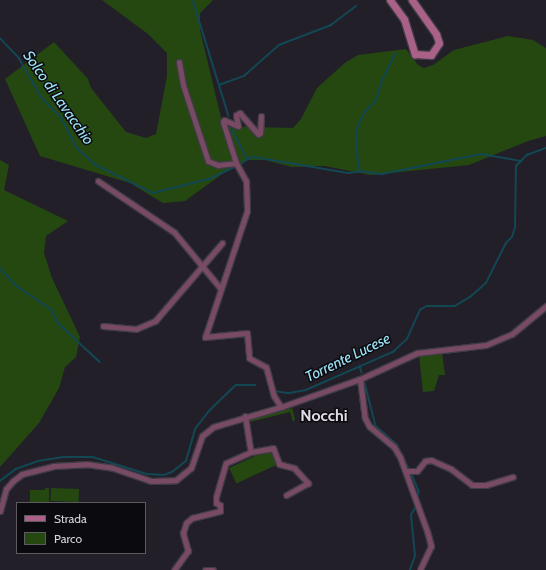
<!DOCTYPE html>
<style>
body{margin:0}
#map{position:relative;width:546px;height:570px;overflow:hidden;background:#221f29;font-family:Cabin,sans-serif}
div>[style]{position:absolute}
.green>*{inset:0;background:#254811;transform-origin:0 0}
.stream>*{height:1.5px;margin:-0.75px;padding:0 0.75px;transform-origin:0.75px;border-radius:0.75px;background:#124754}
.roads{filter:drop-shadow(1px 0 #3f3c46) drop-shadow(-1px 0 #3f3c46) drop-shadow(0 1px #3f3c46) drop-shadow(0 -1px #3f3c46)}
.street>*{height:5px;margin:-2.5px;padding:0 2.5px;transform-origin:2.5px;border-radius:2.5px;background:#784a63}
.secondary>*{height:7px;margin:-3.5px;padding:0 3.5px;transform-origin:3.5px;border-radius:3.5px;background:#a96188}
span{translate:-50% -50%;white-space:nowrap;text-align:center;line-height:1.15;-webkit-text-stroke:3px #0b0a0e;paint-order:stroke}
.water-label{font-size:15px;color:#9ce3f7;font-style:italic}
.quarter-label{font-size:16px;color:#dedae7;font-weight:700}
.legend{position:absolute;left:16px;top:502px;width:130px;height:52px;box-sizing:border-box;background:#0b0a0e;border:1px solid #5d5b60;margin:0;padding:5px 7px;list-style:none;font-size:12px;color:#d7d5dc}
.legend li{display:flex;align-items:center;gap:8px;height:20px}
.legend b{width:20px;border:1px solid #5d5b60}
</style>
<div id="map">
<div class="green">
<div style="clip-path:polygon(102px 0,213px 0,200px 13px,200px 30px,223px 126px,293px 128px,301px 119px,317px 88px,346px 62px,358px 55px,406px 49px,418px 65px,424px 68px,433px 65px,454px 50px,508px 36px,533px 40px,546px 48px,546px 136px,528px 141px,469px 165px,370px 175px,325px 166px,292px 167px,265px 160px,249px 160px,233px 166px,185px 201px,163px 203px,130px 183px,40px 156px,5px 79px,54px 42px,88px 79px,91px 88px,126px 132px,146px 138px,156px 134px,167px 76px,167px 53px,148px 34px)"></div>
<div style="clip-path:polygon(0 160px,9px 165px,4px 190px,68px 221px,46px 236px,44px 253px,52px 278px,80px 337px,76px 357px,65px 367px,59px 388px,39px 423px,0 467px)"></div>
<div style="clip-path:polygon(436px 352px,442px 353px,445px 375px,439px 375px,434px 391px,423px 392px,419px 355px)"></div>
<div style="clip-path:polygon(292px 408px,295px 419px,293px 422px,290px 412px,250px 422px,249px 420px)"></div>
<div style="left:270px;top:449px;width:17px;height:45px;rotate:65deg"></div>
<div style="clip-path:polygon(45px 488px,49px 488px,49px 503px,30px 503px,30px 490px,45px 490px)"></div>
<div style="left:51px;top:488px;width:28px;height:13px;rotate:2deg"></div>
</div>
<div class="stream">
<div style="left:193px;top:0;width:121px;rotate:72.8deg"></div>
<div style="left:0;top:38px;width:28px;rotate:46deg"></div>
<div style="left:19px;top:58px;width:46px;rotate:60.1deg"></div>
<div style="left:42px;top:98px;width:27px;rotate:45deg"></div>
<div style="left:61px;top:117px;width:35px;rotate:63deg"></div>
<div style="left:77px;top:148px;width:25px;rotate:42deg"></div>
<div style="left:96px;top:165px;width:64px;rotate:26.2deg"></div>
<div style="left:153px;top:193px;width:58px;rotate:-14deg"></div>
<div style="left:209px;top:179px;width:29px;rotate:-25deg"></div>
<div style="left:219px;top:85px;width:27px;rotate:-20deg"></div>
<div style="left:244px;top:76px;width:47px;rotate:-41.5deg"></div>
<div style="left:279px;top:45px;width:56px;rotate:-21deg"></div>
<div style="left:331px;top:25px;width:31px;rotate:-37deg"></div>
<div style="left:232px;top:129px;width:34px;rotate:63deg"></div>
<div style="left:241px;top:164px;width:8px;rotate:-40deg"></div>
<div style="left:247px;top:159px;width:7px;rotate:-16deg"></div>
<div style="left:254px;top:157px;width:95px;rotate:9.7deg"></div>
<div style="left:348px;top:173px;width:14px;rotate:-8deg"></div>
<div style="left:362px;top:171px;width:20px;rotate:9deg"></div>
<div style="left:382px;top:174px;width:101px;rotate:-11.4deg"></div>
<div style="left:481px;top:154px;width:41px;rotate:9.9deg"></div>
<div style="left:359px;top:172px;width:31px;rotate:-96deg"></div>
<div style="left:356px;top:141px;width:16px;rotate:-83deg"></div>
<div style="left:358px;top:125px;width:15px;rotate:-62deg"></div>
<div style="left:365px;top:112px;width:16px;rotate:-47deg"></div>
<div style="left:376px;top:100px;width:21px;rotate:-73deg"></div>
<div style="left:382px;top:80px;width:30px;rotate:-63deg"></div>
<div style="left:0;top:268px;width:25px;rotate:47deg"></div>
<div style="left:17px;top:286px;width:42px;rotate:34.4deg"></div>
<div style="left:52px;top:310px;width:14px;rotate:65deg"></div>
<div style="left:58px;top:323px;width:57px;rotate:42.9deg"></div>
<div style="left:360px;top:366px;width:7px;rotate:74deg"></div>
<div style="left:365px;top:383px;width:44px;rotate:75.7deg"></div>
<div style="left:376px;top:426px;width:28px;rotate:41deg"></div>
<div style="left:397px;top:444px;width:28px;rotate:64deg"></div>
<div style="left:274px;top:391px;width:15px;rotate:8deg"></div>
<div style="left:289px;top:393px;width:17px;rotate:-10deg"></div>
<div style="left:306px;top:390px;width:82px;rotate:-23.7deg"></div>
<div style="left:381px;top:357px;width:13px;rotate:-23deg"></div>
<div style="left:393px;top:352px;width:19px;rotate:-43deg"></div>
<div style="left:407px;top:339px;width:32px;rotate:-66deg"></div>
<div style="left:420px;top:310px;width:8px;rotate:-30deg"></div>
<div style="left:427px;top:306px;width:28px"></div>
<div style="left:455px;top:306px;width:17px;rotate:-31deg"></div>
<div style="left:470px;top:297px;width:21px;rotate:-41deg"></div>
<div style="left:486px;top:283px;width:45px;rotate:-63.4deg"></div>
<div style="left:506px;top:243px;width:8px;rotate:-45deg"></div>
<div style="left:512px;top:237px;width:9px;rotate:-72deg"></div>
<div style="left:515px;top:228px;width:62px;rotate:-89.1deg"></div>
<div style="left:516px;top:166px;width:16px;rotate:-45deg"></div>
<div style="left:527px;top:155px;width:20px;rotate:-20deg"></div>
<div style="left:411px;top:472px;width:21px;rotate:67deg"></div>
<div style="left:419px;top:491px;width:10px;rotate:96deg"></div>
<div style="left:0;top:481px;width:20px;rotate:-37deg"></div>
<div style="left:16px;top:469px;width:23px;rotate:-20deg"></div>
<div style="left:38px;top:461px;width:24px;rotate:-9deg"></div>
<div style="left:62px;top:457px;width:31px"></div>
<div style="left:93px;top:457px;width:57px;rotate:17.5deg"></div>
<div style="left:147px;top:474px;width:17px;rotate:3deg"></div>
<div style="left:164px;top:475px;width:9px;rotate:-21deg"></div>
<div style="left:172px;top:472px;width:18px;rotate:-38deg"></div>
<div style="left:186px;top:461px;width:33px;rotate:-74deg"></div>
<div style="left:195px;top:429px;width:24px;rotate:-52deg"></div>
<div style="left:210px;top:410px;width:36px;rotate:-44deg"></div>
<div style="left:236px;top:385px;width:19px"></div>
<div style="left:410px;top:570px;width:15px;rotate:-70deg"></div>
<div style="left:415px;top:556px;width:41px;rotate:-95.6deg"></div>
<div style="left:411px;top:515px;width:10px;rotate:-61deg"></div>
</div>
<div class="roads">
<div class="street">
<div style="left:179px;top:62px;width:23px;rotate:80deg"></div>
<div style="left:183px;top:85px;width:80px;rotate:71.8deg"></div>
<div style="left:208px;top:161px;width:11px;rotate:22deg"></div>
<div style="left:218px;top:165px;width:18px;rotate:-6deg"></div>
<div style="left:261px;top:116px;width:17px;rotate:93deg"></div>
<div style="left:260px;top:133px;width:2px;rotate:153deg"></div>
<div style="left:258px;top:134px;width:28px;rotate:-131deg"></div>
<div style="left:240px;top:113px;width:4px;rotate:153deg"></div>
<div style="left:236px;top:115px;width:11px;rotate:80deg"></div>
<div style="left:238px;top:126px;width:15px;rotate:-157deg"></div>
<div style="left:224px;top:120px;width:2px;rotate:117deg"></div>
<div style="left:223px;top:122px;width:43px;rotate:72.4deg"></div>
<div style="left:236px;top:163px;width:21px;rotate:61deg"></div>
<div style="left:246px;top:181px;width:30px;rotate:88deg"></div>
<div style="left:247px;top:211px;width:133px;rotate:108.4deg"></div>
<div style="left:205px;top:337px;width:42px;rotate:-5.4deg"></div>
<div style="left:247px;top:333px;width:25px;rotate:85deg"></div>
<div style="left:249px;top:358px;width:19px;rotate:28deg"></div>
<div style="left:266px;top:367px;width:30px;rotate:75deg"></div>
<div style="left:274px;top:396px;width:13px;rotate:58deg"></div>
<div style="left:98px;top:181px;width:92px;rotate:33.9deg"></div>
<div style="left:174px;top:232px;width:74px;rotate:50.5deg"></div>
<div style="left:103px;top:326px;width:33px;rotate:5deg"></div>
<div style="left:136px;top:329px;width:21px;rotate:-23deg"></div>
<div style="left:155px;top:321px;width:103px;rotate:-49.3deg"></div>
<div style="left:360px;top:379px;width:39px;rotate:83deg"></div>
<div style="left:365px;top:418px;width:9px;rotate:63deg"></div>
<div style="left:369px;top:426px;width:33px;rotate:40deg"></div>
<div style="left:394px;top:447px;width:12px;rotate:59deg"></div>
<div style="left:400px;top:457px;width:79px;rotate:70deg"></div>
<div style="left:427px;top:531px;width:16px;rotate:75deg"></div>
<div style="left:431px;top:546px;width:26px;rotate:115deg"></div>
<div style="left:245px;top:416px;width:36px;rotate:81deg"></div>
<div style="left:406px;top:471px;width:11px"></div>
<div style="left:417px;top:471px;width:13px;rotate:-51deg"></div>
<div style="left:425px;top:461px;width:6px;rotate:-9deg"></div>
<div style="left:431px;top:460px;width:22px;rotate:24deg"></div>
<div style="left:451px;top:469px;width:26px;rotate:37deg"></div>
<div style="left:472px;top:485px;width:14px"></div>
<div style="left:486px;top:485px;width:28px;rotate:-17deg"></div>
<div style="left:0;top:511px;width:23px;rotate:-75deg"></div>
<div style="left:6px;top:489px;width:11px;rotate:-49deg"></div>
<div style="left:13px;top:481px;width:11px;rotate:-38deg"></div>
<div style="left:22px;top:474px;width:32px;rotate:-14deg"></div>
<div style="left:53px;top:466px;width:33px;rotate:-3deg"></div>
<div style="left:86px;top:464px;width:27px;rotate:8deg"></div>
<div style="left:113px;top:468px;width:40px;rotate:18.9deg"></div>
<div style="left:151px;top:481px;width:25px;rotate:-2deg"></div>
<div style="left:176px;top:480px;width:19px;rotate:-39deg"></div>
<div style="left:191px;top:468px;width:34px;rotate:-71deg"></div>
<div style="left:202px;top:436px;width:14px;rotate:-39deg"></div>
<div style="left:213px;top:427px;width:71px;rotate:-16.4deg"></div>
<div style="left:281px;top:407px;width:84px;rotate:-19.5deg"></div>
<div style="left:360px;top:379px;width:63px;rotate:-24.5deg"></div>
<div style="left:417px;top:353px;width:69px;rotate:-6.6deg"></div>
<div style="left:486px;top:345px;width:28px;rotate:-23deg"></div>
<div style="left:512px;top:334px;width:44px;rotate:-39.5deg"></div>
<div style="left:174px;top:570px;width:24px;rotate:-54deg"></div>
<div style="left:188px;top:551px;width:19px;rotate:-106deg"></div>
<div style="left:183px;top:533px;width:10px;rotate:-73deg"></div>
<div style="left:186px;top:523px;width:8px;rotate:-40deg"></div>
<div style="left:192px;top:518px;width:29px;rotate:-14deg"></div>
<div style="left:220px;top:511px;width:6px;rotate:-90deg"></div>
<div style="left:220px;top:505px;width:4px;rotate:-153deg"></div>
<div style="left:216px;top:503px;width:6px;rotate:-90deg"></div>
<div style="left:216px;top:497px;width:35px;rotate:-74deg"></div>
<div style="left:226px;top:463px;width:27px;rotate:-24deg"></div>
<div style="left:251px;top:452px;width:22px;rotate:-10deg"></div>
<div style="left:273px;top:448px;width:17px;rotate:69deg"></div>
<div style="left:279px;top:464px;width:16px;rotate:15deg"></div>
<div style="left:294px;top:468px;width:21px;rotate:47deg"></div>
<div style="left:308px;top:483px;width:25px;rotate:151deg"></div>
<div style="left:205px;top:570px;width:8px"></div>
</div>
<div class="secondary">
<div style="left:390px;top:0;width:24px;rotate:54deg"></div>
<div style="left:404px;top:19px;width:37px;rotate:73deg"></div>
<div style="left:415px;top:54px;width:16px;rotate:4deg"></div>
<div style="left:431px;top:55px;width:14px;rotate:-56deg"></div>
<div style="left:439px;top:43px;width:9px;rotate:-108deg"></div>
<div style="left:436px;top:34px;width:42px;rotate:-125.2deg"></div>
</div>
</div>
<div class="water-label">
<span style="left:58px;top:98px;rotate:55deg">Solco di Lavacchio</span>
<span style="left:348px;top:358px;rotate:-26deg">Torrente Lucese</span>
</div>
<div class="quarter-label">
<span style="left:324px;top:416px">Nocchi</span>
</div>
<ul class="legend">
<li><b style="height:5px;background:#a96188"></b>Strada</li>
<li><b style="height:11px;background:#254811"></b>Parco</li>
</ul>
</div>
